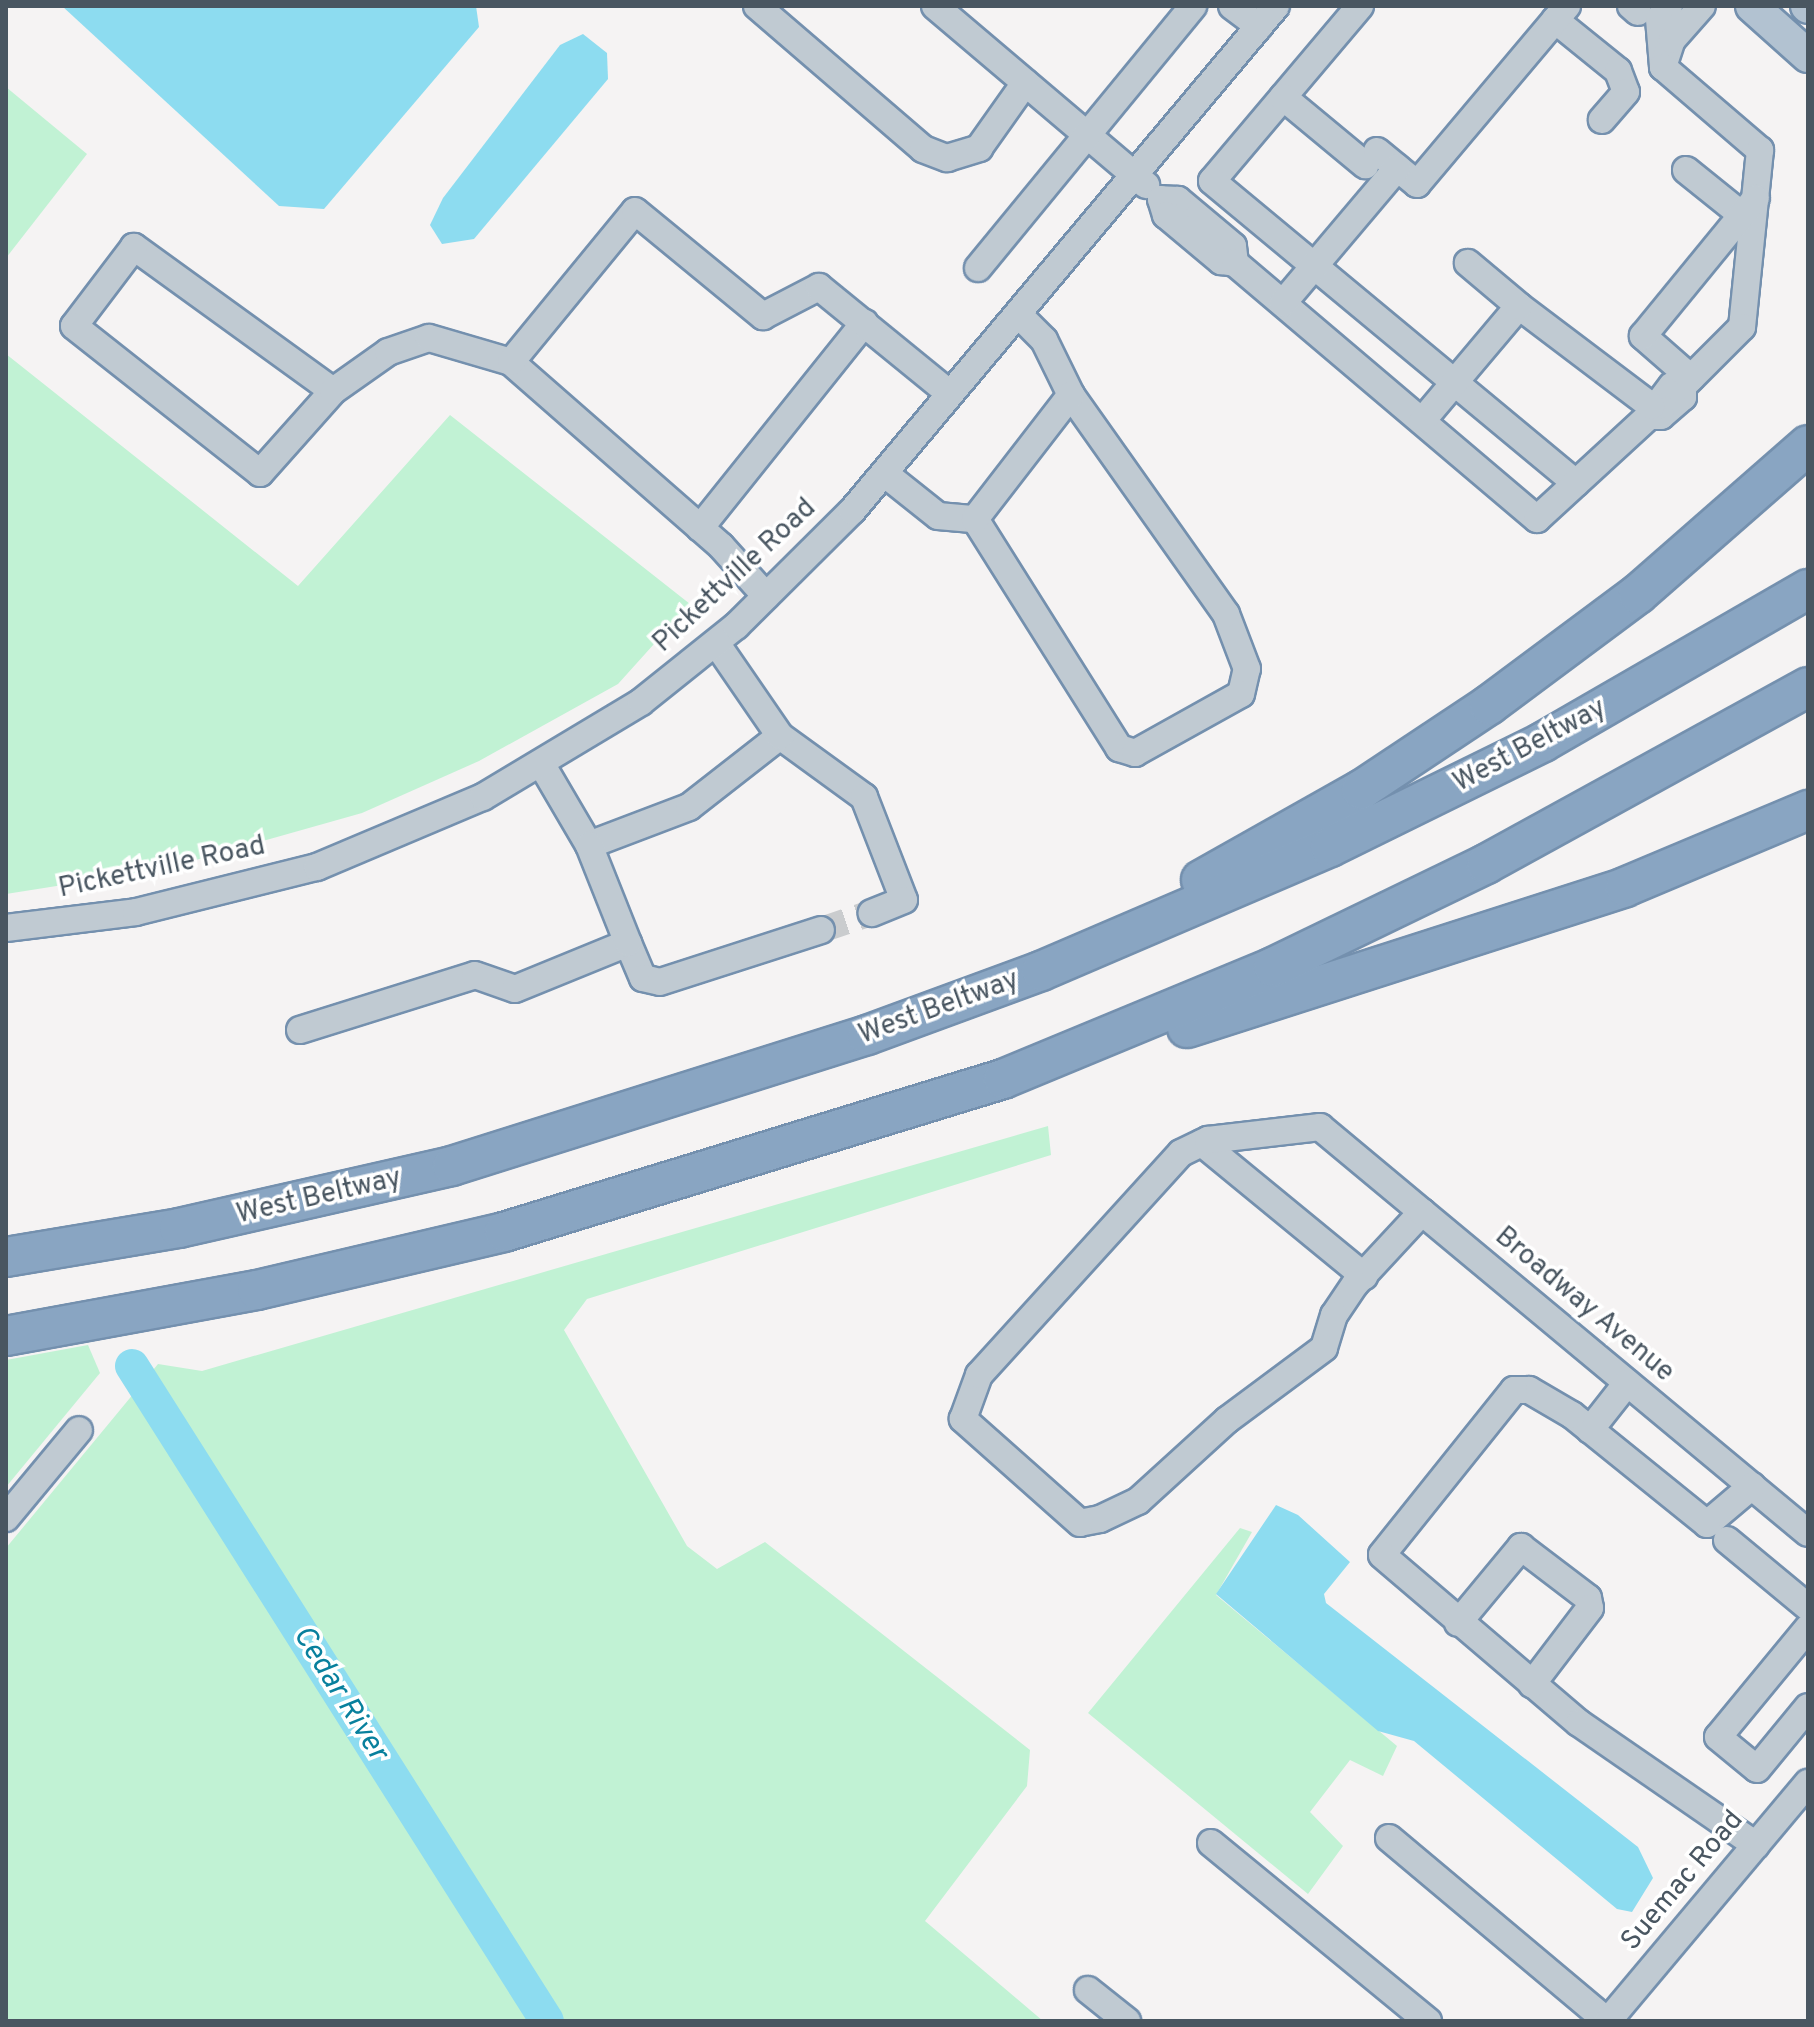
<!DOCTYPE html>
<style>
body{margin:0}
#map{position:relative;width:1814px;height:2027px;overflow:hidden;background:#f5f3f3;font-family:Overpass,sans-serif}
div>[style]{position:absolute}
.green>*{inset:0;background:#c1f2d4}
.water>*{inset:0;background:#8ddcf0}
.river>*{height:34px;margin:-17px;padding:0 17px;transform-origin:17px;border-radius:17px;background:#8ddcf0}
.minor-tunnel>*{height:26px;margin-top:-13px;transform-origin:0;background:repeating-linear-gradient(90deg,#caccce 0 26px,transparent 0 39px)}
.roads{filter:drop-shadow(2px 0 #7490ae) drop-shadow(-2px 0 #7490ae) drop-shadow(0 2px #7490ae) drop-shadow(0 -2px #7490ae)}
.minor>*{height:26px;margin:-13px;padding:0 13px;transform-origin:13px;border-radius:13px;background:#c0cad2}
.major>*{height:32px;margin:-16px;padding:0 16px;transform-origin:16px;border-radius:16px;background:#b2c2d1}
.highway>*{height:38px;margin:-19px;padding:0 19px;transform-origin:19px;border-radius:19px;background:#89a5c2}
span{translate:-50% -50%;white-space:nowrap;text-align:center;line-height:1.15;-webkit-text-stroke:7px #fff;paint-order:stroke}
.street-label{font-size:28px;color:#495661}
.water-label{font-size:30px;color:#08809d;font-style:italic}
.frame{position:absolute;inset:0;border:8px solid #495661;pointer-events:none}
</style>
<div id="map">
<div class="green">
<div style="clip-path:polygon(6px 87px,87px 154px,6px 258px)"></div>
<div style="clip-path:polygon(6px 354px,298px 586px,450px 415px,690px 604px,618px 684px,479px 761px,362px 813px,164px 869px,6px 894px)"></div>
<div style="clip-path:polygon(1048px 1126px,1051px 1155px,587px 1299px,564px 1330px,687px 1546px,717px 1569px,765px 1542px,1030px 1750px,1027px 1786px,925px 1921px,1043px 2021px,6px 2021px,6px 1548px,158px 1364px,202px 1371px)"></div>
<div style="clip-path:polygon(88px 1345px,100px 1373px,6px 1487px,6px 1360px)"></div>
<div style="clip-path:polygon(1240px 1528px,1252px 1532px,1216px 1595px,1397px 1746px,1383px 1776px,1350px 1760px,1310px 1812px,1343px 1846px,1308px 1894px,1088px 1713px)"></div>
</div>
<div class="water">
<div style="clip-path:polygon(62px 6px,476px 6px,479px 27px,324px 209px,279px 206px)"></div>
<div style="clip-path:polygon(583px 34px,607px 53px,608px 79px,474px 239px,442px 244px,430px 225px,443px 198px,560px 45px)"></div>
<div style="clip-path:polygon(1276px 1505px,1298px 1515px,1350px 1562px,1324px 1594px,1326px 1603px,1638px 1847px,1653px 1878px,1632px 1912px,1617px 1909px,1414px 1741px,1378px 1731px,1216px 1594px)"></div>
</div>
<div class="river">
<div style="left:132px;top:1366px;width:775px;rotate:57.64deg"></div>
</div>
<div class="minor-tunnel">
<div style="left:821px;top:930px;width:53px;rotate:-18.8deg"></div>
</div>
<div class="roads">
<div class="minor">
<div style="left:757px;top:6px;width:219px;rotate:40.7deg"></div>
<div style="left:923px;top:149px;width:26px;rotate:21deg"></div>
<div style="left:947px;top:158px;width:34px;rotate:-17deg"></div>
<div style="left:979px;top:148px;width:80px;rotate:-54.7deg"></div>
<div style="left:935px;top:6px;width:277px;rotate:40.3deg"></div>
<div style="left:1232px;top:6px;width:34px;rotate:37deg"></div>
<div style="left:1360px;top:6px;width:229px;rotate:130.2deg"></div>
<div style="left:1212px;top:181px;width:473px;rotate:39.7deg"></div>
<div style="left:1631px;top:6px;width:9px;rotate:41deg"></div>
<div style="left:1669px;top:6px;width:16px;rotate:128deg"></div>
<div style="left:1659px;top:19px;width:48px;rotate:85.2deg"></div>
<div style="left:1663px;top:67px;width:28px;rotate:-72deg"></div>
<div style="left:1672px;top:40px;width:45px;rotate:-48.6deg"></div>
<div style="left:1555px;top:20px;width:81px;rotate:39deg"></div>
<div style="left:1618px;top:71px;width:22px;rotate:69deg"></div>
<div style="left:1626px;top:92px;width:37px;rotate:131deg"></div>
<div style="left:1663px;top:67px;width:128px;rotate:40.6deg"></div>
<div style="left:1760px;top:150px;width:178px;rotate:95.8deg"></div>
<div style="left:1742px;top:327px;width:83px;rotate:135deg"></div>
<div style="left:1683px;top:386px;width:11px;rotate:90deg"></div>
<div style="left:1683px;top:397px;width:29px;rotate:139deg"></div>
<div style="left:1661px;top:416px;width:12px;rotate:180deg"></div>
<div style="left:1649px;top:416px;width:38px;rotate:-53deg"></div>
<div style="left:1672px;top:386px;width:11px"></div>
<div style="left:1283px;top:97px;width:107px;rotate:39.7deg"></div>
<div style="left:1377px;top:151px;width:52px;rotate:39.5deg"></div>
<div style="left:1417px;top:184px;width:233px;rotate:-49.9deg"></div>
<div style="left:1686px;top:170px;width:72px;rotate:38.8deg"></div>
<div style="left:1235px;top:263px;width:17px;rotate:-97deg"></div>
<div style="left:1233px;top:246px;width:72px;rotate:-140.1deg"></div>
<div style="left:1178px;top:200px;width:17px;rotate:-177deg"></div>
<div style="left:1161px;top:199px;width:17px;rotate:73deg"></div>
<div style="left:1166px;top:215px;width:72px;rotate:39.9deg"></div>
<div style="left:1221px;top:261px;width:14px;rotate:8deg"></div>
<div style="left:1235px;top:263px;width:396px;rotate:40.3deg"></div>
<div style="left:1537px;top:519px;width:152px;rotate:-42.6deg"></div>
<div style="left:978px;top:268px;width:339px;rotate:-50.6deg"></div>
<div style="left:1283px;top:303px;width:177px;rotate:-49.8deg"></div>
<div style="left:1519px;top:306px;width:166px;rotate:37.1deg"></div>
<div style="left:1691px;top:378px;width:64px;rotate:-138.8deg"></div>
<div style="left:1643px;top:336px;width:178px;rotate:-50.7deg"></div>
<div style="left:333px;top:391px;width:246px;rotate:-144.1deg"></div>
<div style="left:134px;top:247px;width:99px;rotate:127.2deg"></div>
<div style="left:74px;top:326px;width:237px;rotate:38.3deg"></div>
<div style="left:260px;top:473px;width:110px;rotate:-48.3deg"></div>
<div style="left:333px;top:391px;width:67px;rotate:-35.3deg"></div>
<div style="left:388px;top:352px;width:43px;rotate:-18.9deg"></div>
<div style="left:429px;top:338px;width:85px;rotate:16.3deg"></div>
<div style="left:1422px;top:421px;width:150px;rotate:-49.9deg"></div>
<div style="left:1519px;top:306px;width:67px;rotate:-139.9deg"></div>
<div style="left:884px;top:473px;width:69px;rotate:38.5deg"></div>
<div style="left:938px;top:516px;width:37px;rotate:5deg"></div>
<div style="left:975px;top:519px;width:271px;rotate:57.8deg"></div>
<div style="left:1119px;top:748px;width:17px;rotate:17deg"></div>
<div style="left:1135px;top:753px;width:121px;rotate:-29.1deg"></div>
<div style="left:1241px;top:694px;width:26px;rotate:-77deg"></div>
<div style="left:1247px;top:669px;width:59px;rotate:-110.9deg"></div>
<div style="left:1226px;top:614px;width:268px;rotate:-125.3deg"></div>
<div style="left:1071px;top:395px;width:61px;rotate:-116.1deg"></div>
<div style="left:1044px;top:340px;width:37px;rotate:-135deg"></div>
<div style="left:975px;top:519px;width:157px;rotate:-52.3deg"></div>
<div style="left:700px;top:528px;width:263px;rotate:-51.3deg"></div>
<div style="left:766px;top:596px;width:67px;rotate:-132deg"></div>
<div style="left:721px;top:546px;width:279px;rotate:-138.8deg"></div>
<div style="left:511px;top:362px;width:195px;rotate:-50.6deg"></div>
<div style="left:635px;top:211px;width:166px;rotate:39.4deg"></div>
<div style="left:763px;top:316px;width:63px;rotate:-27.4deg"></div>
<div style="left:819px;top:287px;width:169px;rotate:39.2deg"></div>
<div style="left:780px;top:736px;width:104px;rotate:36deg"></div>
<div style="left:864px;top:797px;width:110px;rotate:68.8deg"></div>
<div style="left:904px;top:900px;width:35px;rotate:158deg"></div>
<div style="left:542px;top:765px;width:93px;rotate:59.6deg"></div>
<div style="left:589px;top:845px;width:107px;rotate:-20.8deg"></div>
<div style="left:689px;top:807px;width:115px;rotate:-38deg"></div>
<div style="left:780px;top:736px;width:113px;rotate:-124.5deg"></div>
<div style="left:6px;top:928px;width:131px;rotate:-7deg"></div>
<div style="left:136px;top:912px;width:187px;rotate:-14deg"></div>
<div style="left:317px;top:867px;width:180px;rotate:-22.9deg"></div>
<div style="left:483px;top:797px;width:184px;rotate:-31deg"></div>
<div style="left:641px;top:702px;width:122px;rotate:-38.7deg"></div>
<div style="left:736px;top:626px;width:163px;rotate:-44.8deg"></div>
<div style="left:852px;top:511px;width:659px;rotate:-49.98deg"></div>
<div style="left:628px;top:943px;width:38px;rotate:67deg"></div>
<div style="left:643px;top:978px;width:17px;rotate:13deg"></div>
<div style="left:660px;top:982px;width:169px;rotate:-17.9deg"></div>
<div style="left:300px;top:1030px;width:183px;rotate:-17.4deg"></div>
<div style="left:475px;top:975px;width:42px;rotate:19.3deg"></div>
<div style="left:515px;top:989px;width:122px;rotate:-22.2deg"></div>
<div style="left:628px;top:943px;width:105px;rotate:-111.7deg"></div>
<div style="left:1202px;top:1143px;width:210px;rotate:39.4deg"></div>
<div style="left:1422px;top:1212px;width:98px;rotate:132.9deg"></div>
<div style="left:1355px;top:1284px;width:37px;rotate:124deg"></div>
<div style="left:1334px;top:1315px;width:34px;rotate:107deg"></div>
<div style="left:1324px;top:1348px;width:121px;rotate:143.4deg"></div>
<div style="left:1227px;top:1420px;width:120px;rotate:137.7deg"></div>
<div style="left:1138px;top:1501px;width:42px;rotate:154.7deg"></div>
<div style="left:1100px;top:1519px;width:20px;rotate:169deg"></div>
<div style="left:1080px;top:1523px;width:157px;rotate:-138.4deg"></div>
<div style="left:963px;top:1419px;width:47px;rotate:-70deg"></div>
<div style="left:979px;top:1375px;width:300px;rotate:-47.7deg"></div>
<div style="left:1181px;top:1153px;width:30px;rotate:-26deg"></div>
<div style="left:1208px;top:1140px;width:113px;rotate:-6.6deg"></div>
<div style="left:1320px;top:1127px;width:133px;rotate:39.8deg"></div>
<div style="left:1422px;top:1212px;width:502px;rotate:39.75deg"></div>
<div style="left:1590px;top:1430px;width:60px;rotate:-51.8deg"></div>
<div style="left:1752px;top:1486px;width:59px;rotate:139.8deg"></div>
<div style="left:1707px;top:1524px;width:174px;rotate:-141.1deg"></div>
<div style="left:1572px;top:1415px;width:50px;rotate:-149.8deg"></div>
<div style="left:1529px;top:1390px;width:15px;rotate:180deg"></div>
<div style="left:1514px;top:1390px;width:211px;rotate:128.7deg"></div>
<div style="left:1382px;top:1555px;width:259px;rotate:40.5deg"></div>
<div style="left:1579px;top:1723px;width:215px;rotate:34.6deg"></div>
<div style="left:6px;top:1518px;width:114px;rotate:-50.3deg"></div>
<div style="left:1727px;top:1540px;width:105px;rotate:39.6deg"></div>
<div style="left:1458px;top:1623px;width:99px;rotate:-50.3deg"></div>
<div style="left:1521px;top:1547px;width:84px;rotate:37.3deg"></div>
<div style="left:1588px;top:1598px;width:10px;rotate:79deg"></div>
<div style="left:1590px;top:1608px;width:96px;rotate:127.3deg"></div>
<div style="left:1808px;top:1628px;width:141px;rotate:129.5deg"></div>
<div style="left:1718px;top:1737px;width:50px;rotate:39.4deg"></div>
<div style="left:1757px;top:1769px;width:80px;rotate:-50.6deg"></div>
<div style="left:1389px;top:1838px;width:285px;rotate:40deg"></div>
<div style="left:1211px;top:1843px;width:281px;rotate:39.4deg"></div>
<div style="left:1088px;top:1990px;width:50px;rotate:38.5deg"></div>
<div style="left:1608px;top:2021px;width:311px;rotate:-50deg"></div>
</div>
<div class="major">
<div style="left:1752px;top:6px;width:75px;rotate:41.8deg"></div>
<div style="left:1807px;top:6px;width:1px;rotate:45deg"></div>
</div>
<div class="highway">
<div style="left:1201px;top:880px;width:184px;rotate:-29.4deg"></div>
<div style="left:1361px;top:790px;width:154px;rotate:-33.6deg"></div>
<div style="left:1489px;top:705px;width:186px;rotate:-36.7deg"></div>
<div style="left:1638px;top:594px;width:226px;rotate:-41.2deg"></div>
<div style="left:1187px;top:1028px;width:460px;rotate:-17.8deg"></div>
<div style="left:1625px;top:887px;width:199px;rotate:-22.8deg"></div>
<div style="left:6px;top:1257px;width:175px;rotate:-9.5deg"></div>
<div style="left:179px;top:1228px;width:280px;rotate:-12.8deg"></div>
<div style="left:452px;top:1166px;width:435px;rotate:-17.5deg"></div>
<div style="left:867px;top:1035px;width:185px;rotate:-20.2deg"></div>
<div style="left:1041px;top:971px;width:314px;rotate:-23.2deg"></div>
<div style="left:1330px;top:847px;width:237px;rotate:-26.2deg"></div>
<div style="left:1543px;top:742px;width:306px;rotate:-30deg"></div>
<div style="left:6px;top:1336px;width:255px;rotate:-10.4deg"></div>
<div style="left:257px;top:1290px;width:254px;rotate:-13.2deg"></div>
<div style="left:504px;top:1232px;width:522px;rotate:-17.05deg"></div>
<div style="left:1003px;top:1079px;width:292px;rotate:-22.5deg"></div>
<div style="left:1273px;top:967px;width:237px;rotate:-25.8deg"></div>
<div style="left:1486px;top:864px;width:367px;rotate:-28.8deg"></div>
</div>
</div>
<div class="street-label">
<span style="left:735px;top:576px;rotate:-43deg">Pickettville Road</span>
<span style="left:1530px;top:746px;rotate:-28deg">West Beltway</span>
<span style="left:162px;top:868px;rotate:-12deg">Pickettville Road</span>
<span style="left:939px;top:1008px;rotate:-20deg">West Beltway</span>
<span style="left:319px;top:1197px;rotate:-13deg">West Beltway</span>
<span style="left:1584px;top:1305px;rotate:40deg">Broadway Avenue</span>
<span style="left:1683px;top:1881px;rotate:-50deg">Suemac Road</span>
</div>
<div class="water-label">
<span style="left:339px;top:1694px;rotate:58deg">Cedar River</span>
</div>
<div class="frame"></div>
</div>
